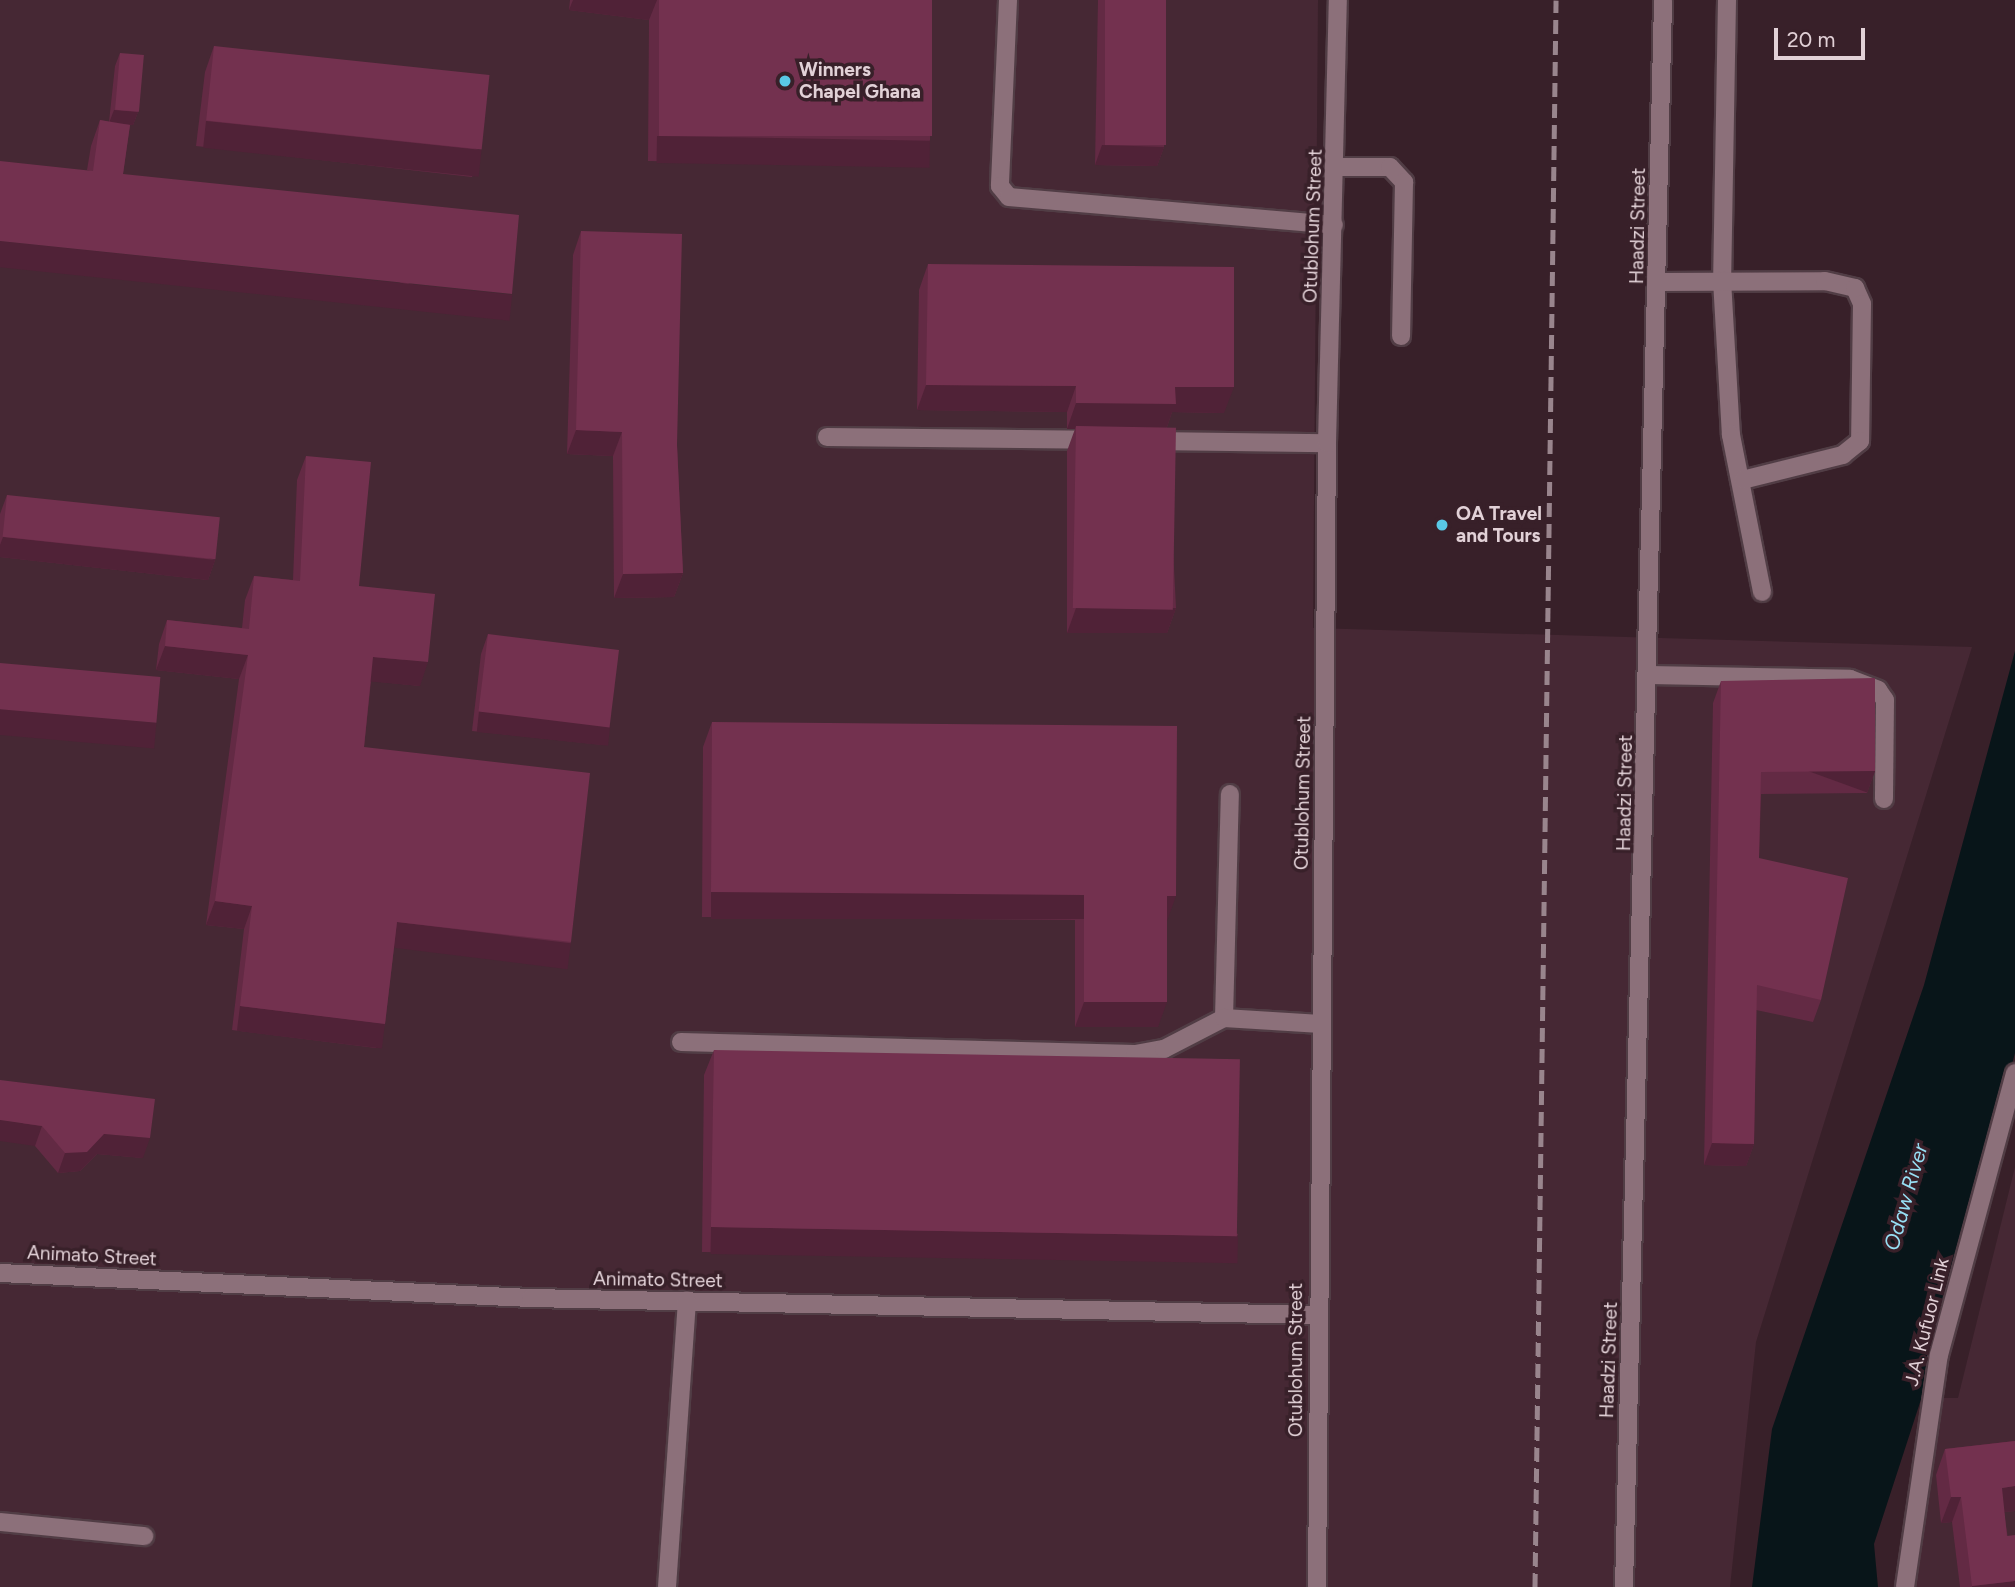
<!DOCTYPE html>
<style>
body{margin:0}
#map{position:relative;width:2015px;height:1587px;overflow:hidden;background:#382029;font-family:Figtree,sans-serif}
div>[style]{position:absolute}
.built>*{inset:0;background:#462834}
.water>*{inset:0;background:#081519}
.roads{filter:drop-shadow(2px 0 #513d45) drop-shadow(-2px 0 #513d45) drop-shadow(0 2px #513d45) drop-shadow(0 -2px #513d45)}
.minor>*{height:18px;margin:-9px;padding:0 9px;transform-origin:9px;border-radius:9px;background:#8c707a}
.rail>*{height:5px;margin-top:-2.5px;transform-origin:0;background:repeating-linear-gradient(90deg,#99858d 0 14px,transparent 0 21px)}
.wall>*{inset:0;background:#632a44}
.shaded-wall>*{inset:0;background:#502237;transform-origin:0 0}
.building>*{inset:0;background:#73314f;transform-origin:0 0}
.dots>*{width:19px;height:19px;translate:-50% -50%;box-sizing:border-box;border:4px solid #382029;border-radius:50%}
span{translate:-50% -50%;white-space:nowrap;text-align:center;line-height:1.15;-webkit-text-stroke:7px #382029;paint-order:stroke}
.poi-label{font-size:19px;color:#e2d1d7;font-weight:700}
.left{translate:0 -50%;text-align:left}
.street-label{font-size:19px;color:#e2d1d7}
.water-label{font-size:21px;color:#97dff4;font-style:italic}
.scale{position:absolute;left:1774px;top:28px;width:91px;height:32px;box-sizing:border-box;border:4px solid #e2d1d7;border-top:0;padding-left:9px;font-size:21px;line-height:24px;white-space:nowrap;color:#e2d1d7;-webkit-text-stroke:5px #382029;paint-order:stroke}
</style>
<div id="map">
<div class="built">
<div style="clip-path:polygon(0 0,1318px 0,1313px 628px,1972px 647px,1756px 1342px,1730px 1587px,0 1587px)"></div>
<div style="clip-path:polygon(2015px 1167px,2015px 1587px,1911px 1587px,1937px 1398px,1958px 1398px)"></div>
</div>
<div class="water">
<div style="clip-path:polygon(2015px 651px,2015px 1053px,1927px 1381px,1874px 1544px,1878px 1587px,1752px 1587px,1772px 1429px,1924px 985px)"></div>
</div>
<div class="roads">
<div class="minor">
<div style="left:1008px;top:0;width:186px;rotate:92.5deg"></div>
<div style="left:1000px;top:186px;width:14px;rotate:51deg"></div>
<div style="left:1009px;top:197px;width:326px;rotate:4.9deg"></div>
<div style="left:1727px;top:0;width:280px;rotate:91deg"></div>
<div style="left:1722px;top:280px;width:155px;rotate:86.7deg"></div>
<div style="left:1731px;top:435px;width:160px;rotate:78.8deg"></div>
<div style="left:1336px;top:167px;width:54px"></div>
<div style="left:1390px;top:167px;width:21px;rotate:47deg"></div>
<div style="left:1404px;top:182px;width:154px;rotate:91.1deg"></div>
<div style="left:1658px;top:282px;width:167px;rotate:-0.3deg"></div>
<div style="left:1825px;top:281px;width:31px;rotate:13deg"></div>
<div style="left:1855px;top:288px;width:17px;rotate:66deg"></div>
<div style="left:1862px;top:304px;width:137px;rotate:90.8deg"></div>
<div style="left:1860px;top:441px;width:22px;rotate:141deg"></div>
<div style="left:1843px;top:455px;width:103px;rotate:166deg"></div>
<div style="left:827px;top:437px;width:265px;rotate:0.6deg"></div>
<div style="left:1152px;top:441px;width:175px;rotate:0.7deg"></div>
<div style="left:1649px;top:675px;width:201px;rotate:1.1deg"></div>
<div style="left:1850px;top:679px;width:30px;rotate:21deg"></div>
<div style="left:1878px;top:690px;width:12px;rotate:55deg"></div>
<div style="left:1885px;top:700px;width:99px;rotate:90.6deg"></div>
<div style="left:1224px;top:1018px;width:224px;rotate:-88.5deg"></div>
<div style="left:681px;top:1042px;width:454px;rotate:1.5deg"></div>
<div style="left:1135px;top:1054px;width:29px;rotate:-10deg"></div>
<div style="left:1164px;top:1049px;width:68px;rotate:-27.3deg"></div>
<div style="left:1224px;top:1018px;width:97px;rotate:3.5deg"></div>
<div style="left:0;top:1273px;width:532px;rotate:2.7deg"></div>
<div style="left:531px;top:1298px;width:785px;rotate:1.24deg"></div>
<div style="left:0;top:1522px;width:145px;rotate:5.6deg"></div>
<div style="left:667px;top:1587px;width:287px;rotate:-86deg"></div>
<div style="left:1317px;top:1587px;width:1144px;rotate:-89.5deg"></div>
<div style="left:1327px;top:443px;width:443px;rotate:-88.6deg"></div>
<div style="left:1624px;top:1587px;width:1587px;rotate:-88.59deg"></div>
<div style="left:1905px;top:1587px;width:234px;rotate:-81.7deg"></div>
<div style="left:1939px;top:1355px;width:292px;rotate:-74.9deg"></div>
</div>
</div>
<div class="rail">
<div style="left:1535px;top:1587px;width:1587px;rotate:-89.24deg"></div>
</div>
<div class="wall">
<div style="clip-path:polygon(570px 0,932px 0,930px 140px,920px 166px,648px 161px,649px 20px,569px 10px)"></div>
<div style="clip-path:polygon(1098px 0,1166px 0,1164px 147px,1157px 166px,1095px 165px)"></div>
<div style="clip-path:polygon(214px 46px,481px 151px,472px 177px,196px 146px,205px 72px)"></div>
<div style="clip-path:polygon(120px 53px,138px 112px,133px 125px,130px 125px,123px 174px,502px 319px,87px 170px,91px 146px,100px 120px,109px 122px,115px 66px)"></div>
<div style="clip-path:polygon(581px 231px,677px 445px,683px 573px,674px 597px,614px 598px,613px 456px,567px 454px,573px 255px)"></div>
<div style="clip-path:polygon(928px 264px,1224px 413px,1172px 412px,1167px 427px,1176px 608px,1167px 633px,1067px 633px,1067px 451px,1075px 429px,1067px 429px,1067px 412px,917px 410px,919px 290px)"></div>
<div style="clip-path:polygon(306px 456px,359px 586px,420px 686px,371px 681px,364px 747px,571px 942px,562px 966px,394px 947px,385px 1024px,376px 1048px,232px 1030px,244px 929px,206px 925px,239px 679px,156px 670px,159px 644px,167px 620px,242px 628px,245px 600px,254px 576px,293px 580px,297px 480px)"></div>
<div style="clip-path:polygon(7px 495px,215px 560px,208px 580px,0 557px,0 514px)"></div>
<div style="clip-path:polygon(488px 634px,603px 745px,472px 731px,481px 654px)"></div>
<div style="clip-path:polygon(1721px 681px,1875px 771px,1867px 793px,1761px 794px,1759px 858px,1821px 1000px,1813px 1022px,1756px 1010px,1754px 1144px,1746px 1166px,1704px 1165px,1713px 703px)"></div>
<div style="clip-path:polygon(712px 722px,1167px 921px,1158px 1027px,1075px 1027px,1075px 920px,702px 917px,703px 747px)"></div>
<div style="clip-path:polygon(714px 1050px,1238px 1234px,1228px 1259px,702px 1252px,704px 1075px)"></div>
<div style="clip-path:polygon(0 1080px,143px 1158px,97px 1154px,80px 1171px,58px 1173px,35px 1146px)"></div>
<div style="clip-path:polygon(2015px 1441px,2015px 1511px,2004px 1512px,2015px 1587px,1960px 1587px,1952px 1522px,1941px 1523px,1936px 1475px,1945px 1449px)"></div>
</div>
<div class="shaded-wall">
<div style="clip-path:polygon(573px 0,657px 0,649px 20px,569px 10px)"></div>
<div style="clip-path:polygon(114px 110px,138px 112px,133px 125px,109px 123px)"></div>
<div style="left:206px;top:121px;width:277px;height:27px;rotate:6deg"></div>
<div style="left:657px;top:136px;width:273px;height:27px;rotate:1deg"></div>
<div style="clip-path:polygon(1102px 145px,1164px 147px,1157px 166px,1095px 165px)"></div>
<div style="left:0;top:241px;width:515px;height:26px;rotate:6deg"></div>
<div style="clip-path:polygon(926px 385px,1076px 386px,1067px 412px,917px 410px)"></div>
<div style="clip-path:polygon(1175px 387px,1234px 387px,1224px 413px,1172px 412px,1166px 430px,1076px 426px,1075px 429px,1067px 429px,1076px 403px)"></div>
<div style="clip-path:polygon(576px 430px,622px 432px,613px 456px,567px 454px)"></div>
<div style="clip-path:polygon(3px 537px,215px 560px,208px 580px,0 557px,0 545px)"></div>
<div style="clip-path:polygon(683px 573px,674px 597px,614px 598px,623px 574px)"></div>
<div style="clip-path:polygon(1076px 608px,1176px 608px,1167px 633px,1067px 633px)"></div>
<div style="clip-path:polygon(165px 646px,248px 655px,239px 679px,156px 670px)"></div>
<div style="clip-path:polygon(373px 657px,428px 662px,420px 686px,365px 681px)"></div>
<div style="left:0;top:709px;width:157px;height:26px;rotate:5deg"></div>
<div style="left:479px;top:711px;width:132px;height:21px;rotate:6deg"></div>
<div style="left:1875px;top:771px;width:23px;height:114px;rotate:110deg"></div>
<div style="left:711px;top:892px;width:373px;height:27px"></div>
<div style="clip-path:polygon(1167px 896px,1176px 896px,1167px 921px)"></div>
<div style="clip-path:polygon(215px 901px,252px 906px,244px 929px,206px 925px)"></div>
<div style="left:397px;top:922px;width:175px;height:26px;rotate:7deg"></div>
<div style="clip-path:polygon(1084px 1002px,1167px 1002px,1158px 1027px,1075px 1027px)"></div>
<div style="left:240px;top:1006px;width:146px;height:25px;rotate:7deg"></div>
<div style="clip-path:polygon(0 1120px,42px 1126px,35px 1146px,0 1141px)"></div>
<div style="clip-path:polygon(104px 1134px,150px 1138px,143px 1158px,97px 1154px,80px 1171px,58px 1173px,65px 1153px)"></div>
<div style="clip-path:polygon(1712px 1143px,1754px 1144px,1746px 1166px,1704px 1165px)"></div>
<div style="left:711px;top:1227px;width:527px;height:27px;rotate:1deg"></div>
<div style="clip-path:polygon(2015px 1486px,2015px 1511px,1992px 1513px,2002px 1488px)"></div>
<div style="clip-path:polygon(1951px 1497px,1961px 1497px,1952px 1522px,1941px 1523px)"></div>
<div style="clip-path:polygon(2015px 1581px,2015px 1587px,1972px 1587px,1972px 1586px)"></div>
</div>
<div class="building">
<div style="left:659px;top:0;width:273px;height:136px"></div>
<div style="left:1105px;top:0;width:61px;height:145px"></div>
<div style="left:214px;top:46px;width:277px;height:75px;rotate:6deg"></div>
<div style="left:120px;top:53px;width:24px;height:57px;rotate:5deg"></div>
<div style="clip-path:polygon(100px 120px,130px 125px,123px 174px,519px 215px,512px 294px,0 241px,0 161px,93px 171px)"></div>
<div style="clip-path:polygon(581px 231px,682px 234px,677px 445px,683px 573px,623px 574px,622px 432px,576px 430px)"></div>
<div style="clip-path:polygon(928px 264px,1234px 267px,1234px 387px,1175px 387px,1176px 404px,1076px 403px,1076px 386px,926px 385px)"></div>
<div style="left:1076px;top:426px;width:100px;height:182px;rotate:1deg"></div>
<div style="clip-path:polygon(306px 456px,371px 462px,359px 586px,435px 594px,428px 662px,373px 657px,364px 747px,590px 773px,571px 942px,397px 922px,385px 1024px,240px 1006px,252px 906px,215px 901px,248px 655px,165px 646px,167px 620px,249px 629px,254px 576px,300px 581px)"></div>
<div style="left:7px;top:495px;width:214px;height:42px;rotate:6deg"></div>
<div style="left:488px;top:634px;width:132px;height:78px;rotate:7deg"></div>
<div style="left:0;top:663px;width:161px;height:46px;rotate:5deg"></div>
<div style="clip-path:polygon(1875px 678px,1875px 771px,1761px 772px,1759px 858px,1848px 878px,1821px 1000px,1757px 985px,1754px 1144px,1712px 1143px,1721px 681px)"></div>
<div style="clip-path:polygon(712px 722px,1177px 726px,1176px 896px,1167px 896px,1167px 1002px,1084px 1002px,1084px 895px,711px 892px)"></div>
<div style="left:714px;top:1050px;width:526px;height:177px;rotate:1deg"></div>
<div style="clip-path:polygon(0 1080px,155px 1099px,150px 1138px,104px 1134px,87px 1152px,65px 1153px,42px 1126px,0 1120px)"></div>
<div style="clip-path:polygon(2015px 1441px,2015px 1486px,2002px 1488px,2007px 1536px,2015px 1535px,2015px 1581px,1972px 1586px,1961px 1497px,1951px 1497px,1945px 1449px)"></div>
</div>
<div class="dots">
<div style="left:785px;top:81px;background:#59c8e5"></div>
<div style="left:1442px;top:525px;background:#59c8e5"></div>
</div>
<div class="poi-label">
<span class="left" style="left:799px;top:81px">Winners<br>Chapel Ghana</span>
<span class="left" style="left:1456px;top:525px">OA Travel<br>and Tours</span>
</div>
<div class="street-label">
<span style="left:1313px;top:226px;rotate:-88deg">Otublohum Street</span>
<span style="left:1638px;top:226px;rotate:-89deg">Haadzi Street</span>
<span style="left:1303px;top:793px;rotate:-89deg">Otublohum Street</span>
<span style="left:1625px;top:793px;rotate:-89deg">Haadzi Street</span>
<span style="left:92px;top:1256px;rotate:3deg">Animato Street</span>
<span style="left:658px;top:1280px;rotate:1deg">Animato Street</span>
<span style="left:1927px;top:1322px;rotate:-76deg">J.A. Kufuor Link</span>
<span style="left:1296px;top:1360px;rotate:-90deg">Otublohum Street</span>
<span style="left:1609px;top:1360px;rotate:-88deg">Haadzi Street</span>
</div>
<div class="water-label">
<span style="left:1906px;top:1197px;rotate:-74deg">Odaw River</span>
</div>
<div class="scale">20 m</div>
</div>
